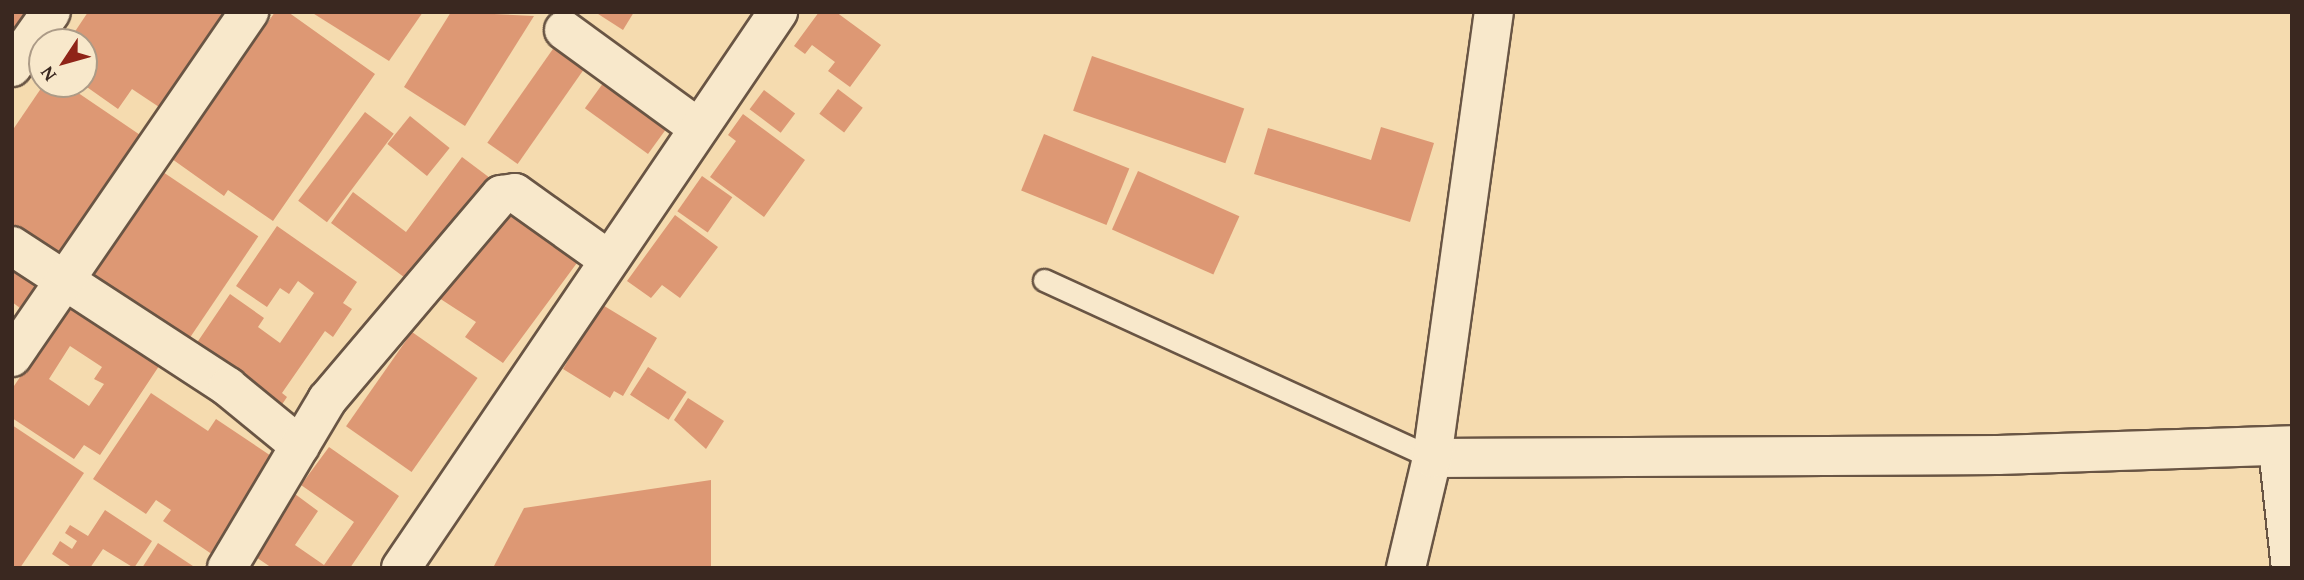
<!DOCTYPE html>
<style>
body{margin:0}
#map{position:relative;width:2304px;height:580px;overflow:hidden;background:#f5dbaf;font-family:"Gentium Book Plus",serif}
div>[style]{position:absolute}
.building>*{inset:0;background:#dd9874;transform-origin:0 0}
.roads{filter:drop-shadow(2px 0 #695544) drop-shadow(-2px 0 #695544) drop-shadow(0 2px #695544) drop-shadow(0 -2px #695544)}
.lane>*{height:21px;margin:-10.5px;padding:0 10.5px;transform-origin:10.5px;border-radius:10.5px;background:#f8e8cb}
.street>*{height:38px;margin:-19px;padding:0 19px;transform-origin:19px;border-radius:19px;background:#f8e8cb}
span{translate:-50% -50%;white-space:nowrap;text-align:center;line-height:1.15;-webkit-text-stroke:5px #f8e8cb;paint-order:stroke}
.frame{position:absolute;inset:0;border:14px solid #3a2820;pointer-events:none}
.north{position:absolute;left:28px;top:28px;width:70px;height:70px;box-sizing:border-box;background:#f8e8cb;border:2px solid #ac9b87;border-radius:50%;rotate:234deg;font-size:19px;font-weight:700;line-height:28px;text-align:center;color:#3a2820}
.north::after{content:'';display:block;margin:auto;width:24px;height:32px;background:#8f2418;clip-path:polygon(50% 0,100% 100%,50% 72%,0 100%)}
</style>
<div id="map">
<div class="building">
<div style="clip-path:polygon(12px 12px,36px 12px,12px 34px)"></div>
<div style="clip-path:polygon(88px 12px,228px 12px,168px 113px,132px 89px,118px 109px,84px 85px,84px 42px,68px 42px)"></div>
<div style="clip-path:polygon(275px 12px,288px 12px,375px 74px,273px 221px,228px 190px,224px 196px,165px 154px,183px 129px,190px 133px)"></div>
<div style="clip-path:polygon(311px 12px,423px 12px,389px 61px)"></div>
<div style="clip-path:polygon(451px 12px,534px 16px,465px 126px,404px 87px)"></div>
<div style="clip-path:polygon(595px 12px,634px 12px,623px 30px)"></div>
<div style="clip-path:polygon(819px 12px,836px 12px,881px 45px,850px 87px,828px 71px,835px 62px,812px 45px,805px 54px,794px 46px)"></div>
<div style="left:555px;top:46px;width:37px;height:118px;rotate:35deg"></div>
<div style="left:1092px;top:56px;width:161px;height:58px;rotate:19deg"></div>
<div style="left:609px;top:75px;width:78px;height:41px;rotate:36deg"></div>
<div style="clip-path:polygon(44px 84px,65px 84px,152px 143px,65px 274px,12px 238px,12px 131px)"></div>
<div style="left:838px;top:89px;width:31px;height:31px;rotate:37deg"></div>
<div style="left:764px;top:90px;width:39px;height:24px;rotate:37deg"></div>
<div style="left:365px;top:112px;width:36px;height:111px;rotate:37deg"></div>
<div style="clip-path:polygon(743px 114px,805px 160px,764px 217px,710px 177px,736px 141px,728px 135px)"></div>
<div style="left:410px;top:116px;width:51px;height:36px;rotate:39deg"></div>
<div style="clip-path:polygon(1381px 127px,1434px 143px,1410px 222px,1254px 174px,1268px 128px,1371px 160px)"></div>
<div style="left:1044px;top:134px;width:92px;height:61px;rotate:22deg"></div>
<div style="clip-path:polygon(462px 157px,490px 178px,412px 283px,331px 223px,353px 192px,406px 232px)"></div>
<div style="left:1138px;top:171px;width:111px;height:64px;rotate:24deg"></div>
<div style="left:163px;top:172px;width:115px;height:136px;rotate:34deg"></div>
<div style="left:702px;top:176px;width:37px;height:43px;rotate:35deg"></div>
<div style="clip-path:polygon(511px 194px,588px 248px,503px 363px,465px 337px,476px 322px,439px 298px)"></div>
<div style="clip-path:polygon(675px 215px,718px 247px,680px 298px,662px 285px,651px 298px,627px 281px)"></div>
<div style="clip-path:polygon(277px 226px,357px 282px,343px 303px,352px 309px,333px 337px,325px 331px,282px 393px,287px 397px,275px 415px,192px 350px,230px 294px,264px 318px,258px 327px,280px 343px,314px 293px,298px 281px,289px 294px,280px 288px,267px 307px,236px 286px)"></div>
<div style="clip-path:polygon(12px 258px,49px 285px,28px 314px,12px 302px)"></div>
<div style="clip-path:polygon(evenodd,76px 293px,167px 354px,100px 455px,84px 445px,74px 459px,12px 418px,12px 389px,76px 293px,70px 346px,102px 367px,94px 379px,104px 384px,89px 406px,49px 379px,70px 346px)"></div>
<div style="clip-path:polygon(601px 304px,657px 338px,623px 396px,614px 391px,610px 398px,563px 369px)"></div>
<div style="left:412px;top:332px;width:80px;height:115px;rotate:35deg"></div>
<div style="left:648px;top:367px;width:46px;height:33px;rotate:33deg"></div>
<div style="clip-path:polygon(151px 393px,208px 431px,216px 419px,283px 464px,219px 559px,163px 521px,171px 510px,156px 500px,146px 514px,93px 479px)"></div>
<div style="clip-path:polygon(688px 398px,724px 421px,706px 449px,674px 420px)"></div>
<div style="clip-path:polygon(12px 425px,84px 473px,20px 568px,12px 568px)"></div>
<div style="clip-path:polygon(329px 447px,399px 496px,350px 568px,272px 568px,253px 555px,295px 494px,318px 511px,295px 545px,324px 565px,354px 522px,301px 485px)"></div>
<div style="clip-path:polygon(711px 480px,711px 568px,493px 568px,524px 508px)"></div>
<div style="clip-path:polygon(105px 510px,152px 541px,134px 568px,103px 549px,90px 568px,73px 568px,52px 554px,60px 541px,72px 549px,77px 541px,65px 533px,70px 525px,88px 536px)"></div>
<div style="clip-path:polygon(158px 543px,196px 568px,142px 568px)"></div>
</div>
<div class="roads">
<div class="lane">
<div style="left:1044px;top:280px;width:427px;rotate:24.6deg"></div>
</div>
<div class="street">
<div style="left:564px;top:30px;width:165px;rotate:36.1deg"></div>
<div style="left:12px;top:67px;width:67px;rotate:-54.7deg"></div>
<div style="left:12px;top:246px;width:258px;rotate:33.1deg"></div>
<div style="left:228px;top:387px;width:93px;rotate:39.3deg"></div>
<div style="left:12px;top:357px;width:419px;rotate:-55.5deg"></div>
<div style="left:2278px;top:447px;width:122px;rotate:83.9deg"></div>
<div style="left:1432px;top:458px;width:566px;rotate:-0.3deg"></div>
<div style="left:1998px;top:455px;width:294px;rotate:-1.9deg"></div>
<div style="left:227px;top:568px;width:196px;rotate:-59.2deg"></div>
<div style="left:327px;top:400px;width:269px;rotate:-49.7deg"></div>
<div style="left:501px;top:195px;width:14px;rotate:-8deg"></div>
<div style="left:515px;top:193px;width:115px;rotate:35.5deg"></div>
<div style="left:401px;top:568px;width:672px;rotate:-55.86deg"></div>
<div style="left:1406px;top:568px;width:113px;rotate:-76.7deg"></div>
<div style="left:1432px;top:458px;width:450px;rotate:-82.1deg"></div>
</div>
</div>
<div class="frame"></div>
<div class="north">N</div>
</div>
